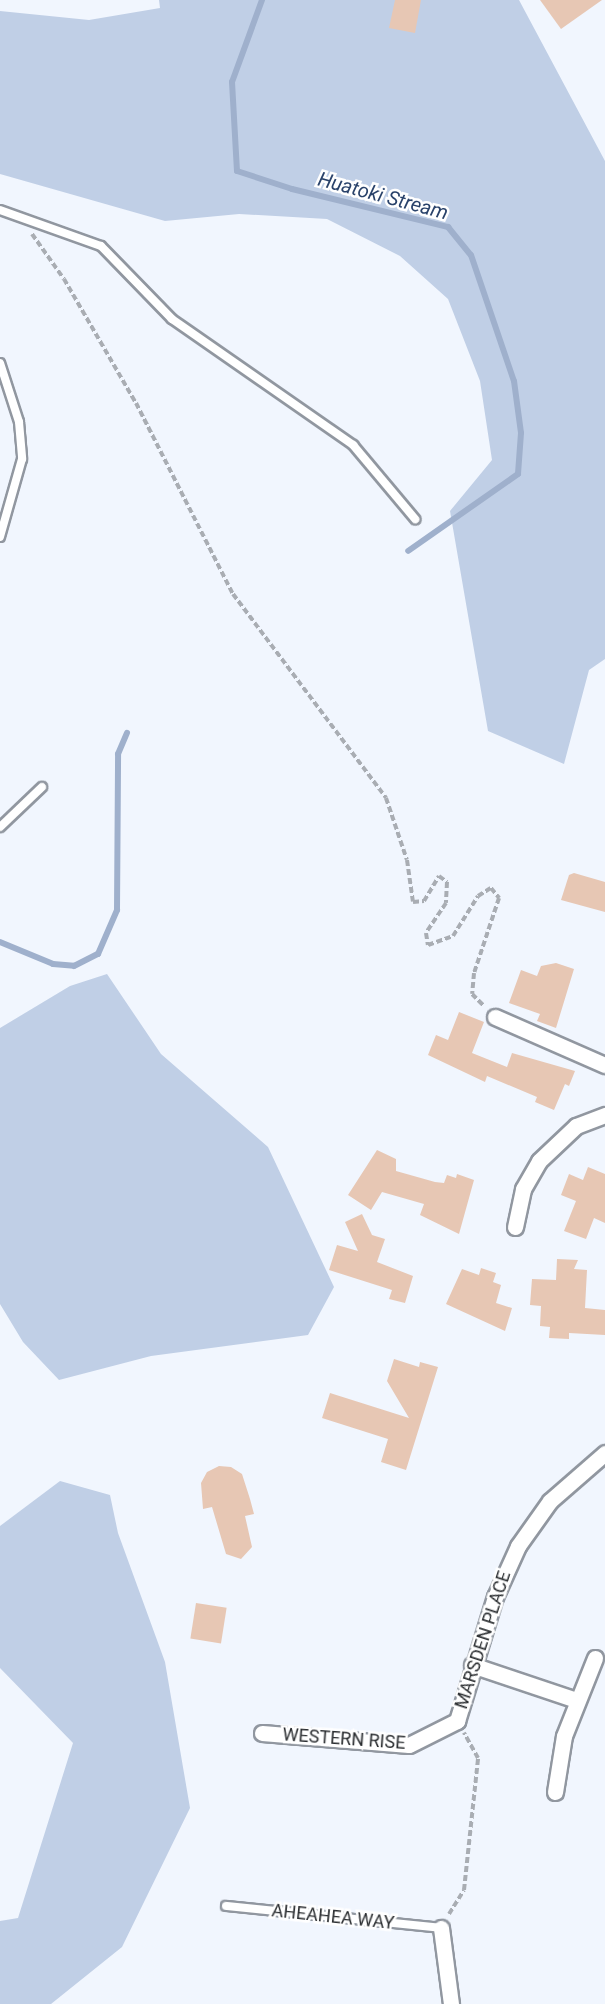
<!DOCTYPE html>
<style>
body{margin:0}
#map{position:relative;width:605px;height:2004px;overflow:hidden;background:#f1f6fe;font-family:Roboto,sans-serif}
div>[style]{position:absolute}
.green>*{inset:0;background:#c0cfe6}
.stream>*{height:6px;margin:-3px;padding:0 3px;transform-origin:3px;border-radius:3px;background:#9fb0cc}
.building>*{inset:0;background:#e7c7b4;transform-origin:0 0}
.path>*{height:4px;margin-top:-2px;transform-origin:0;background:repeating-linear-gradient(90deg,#a9adb3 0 6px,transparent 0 9px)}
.roads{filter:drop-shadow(2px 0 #9197a0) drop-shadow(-2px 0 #9197a0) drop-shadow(0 2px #9197a0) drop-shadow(0 -2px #9197a0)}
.service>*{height:8px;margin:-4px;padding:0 4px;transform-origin:4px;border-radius:4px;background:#fff}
.minor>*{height:15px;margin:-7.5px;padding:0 7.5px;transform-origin:7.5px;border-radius:7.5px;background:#fff}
span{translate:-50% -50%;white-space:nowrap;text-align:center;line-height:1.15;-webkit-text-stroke:5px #fff;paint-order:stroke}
.street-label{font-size:18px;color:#2a2d30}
.water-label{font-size:20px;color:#29426a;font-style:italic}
</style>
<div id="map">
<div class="green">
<div style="clip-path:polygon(159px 0,519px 0,605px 161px,605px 659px,589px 670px,564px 764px,488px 731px,450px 511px,492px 460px,480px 381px,448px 299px,400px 256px,327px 219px,239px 214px,165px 221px,0 174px,0 11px,89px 20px,160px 8px)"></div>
<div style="clip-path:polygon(107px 974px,161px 1054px,268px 1147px,334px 1287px,308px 1335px,151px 1356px,59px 1380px,23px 1342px,0 1304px,0 1028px,70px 986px)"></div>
<div style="clip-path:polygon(60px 1481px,110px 1495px,118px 1533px,165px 1662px,190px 1808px,122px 1947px,51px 2004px,0 2004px,0 1921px,18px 1918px,73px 1743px,0 1668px,0 1526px)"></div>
</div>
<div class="stream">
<div style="left:262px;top:0;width:87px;rotate:110.1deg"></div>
<div style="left:232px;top:82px;width:89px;rotate:86.8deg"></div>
<div style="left:237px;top:171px;width:58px;rotate:18.1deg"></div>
<div style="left:292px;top:189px;width:161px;rotate:13.7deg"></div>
<div style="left:448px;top:227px;width:36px;rotate:51deg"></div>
<div style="left:471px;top:255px;width:133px;rotate:71.2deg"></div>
<div style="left:514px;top:381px;width:52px;rotate:82.3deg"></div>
<div style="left:521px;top:433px;width:41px;rotate:94.2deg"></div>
<div style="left:518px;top:474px;width:134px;rotate:145deg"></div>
<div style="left:0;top:942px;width:57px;rotate:22.5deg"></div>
<div style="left:53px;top:964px;width:21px;rotate:5deg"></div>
<div style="left:74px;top:966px;width:27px;rotate:-27deg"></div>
<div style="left:98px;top:954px;width:48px;rotate:-66.6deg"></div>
<div style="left:117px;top:910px;width:156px;rotate:-89.6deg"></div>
<div style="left:118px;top:754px;width:23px;rotate:-67deg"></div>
</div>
<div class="building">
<div style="clip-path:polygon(395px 0,421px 0,415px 33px,389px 28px)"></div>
<div style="clip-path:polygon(540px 0,602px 0,561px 29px)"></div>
<div style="clip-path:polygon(574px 873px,605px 882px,605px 912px,561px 900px,569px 875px)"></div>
<div style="clip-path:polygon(556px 963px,574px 969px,556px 1028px,537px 1021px,540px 1014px,509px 1003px,521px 970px,537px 976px,541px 966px)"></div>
<div style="clip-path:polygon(459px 1012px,484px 1022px,472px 1053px,507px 1067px,512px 1053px,575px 1071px,569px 1086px,565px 1084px,554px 1110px,535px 1102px,537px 1097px,487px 1076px,485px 1082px,428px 1055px,436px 1035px,448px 1040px)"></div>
<div style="clip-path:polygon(377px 1150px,396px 1159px,396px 1171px,435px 1182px,444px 1183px,447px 1175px,456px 1178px,457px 1174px,474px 1180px,459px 1234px,420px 1215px,424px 1204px,382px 1192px,371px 1210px,348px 1195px)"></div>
<div style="clip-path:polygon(588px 1167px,605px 1174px,605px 1223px,594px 1218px,586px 1239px,564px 1231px,576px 1201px,561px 1195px,569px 1174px,583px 1180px)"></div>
<div style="clip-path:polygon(362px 1214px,372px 1235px,385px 1239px,377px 1262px,413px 1276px,405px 1303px,389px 1299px,392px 1290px,329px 1270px,337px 1245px,358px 1251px,345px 1222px)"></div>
<div style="clip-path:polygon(557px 1259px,578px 1260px,574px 1269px,587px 1270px,585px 1308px,605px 1310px,605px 1335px,569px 1333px,569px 1339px,549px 1338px,550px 1327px,540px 1326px,541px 1306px,530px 1305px,532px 1279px,556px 1280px)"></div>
<div style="clip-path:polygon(481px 1268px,496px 1273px,493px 1282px,501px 1285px,496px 1303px,512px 1308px,505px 1331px,446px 1304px,462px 1269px,479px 1275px)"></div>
<div style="clip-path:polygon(394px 1359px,419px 1367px,420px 1362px,438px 1367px,406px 1470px,381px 1462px,388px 1439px,322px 1418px,330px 1393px,409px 1418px,387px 1381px)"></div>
<div style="clip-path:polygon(219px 1466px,231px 1467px,242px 1474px,250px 1499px,254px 1514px,245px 1516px,252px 1547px,241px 1559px,226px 1554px,212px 1507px,203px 1509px,201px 1483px,207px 1472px)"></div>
<div style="left:196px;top:1603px;width:31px;height:36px;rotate:9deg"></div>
</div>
<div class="path">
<div style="left:32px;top:234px;width:55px;rotate:54.6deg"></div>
<div style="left:64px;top:279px;width:143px;rotate:59.9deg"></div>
<div style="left:136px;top:403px;width:214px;rotate:63.1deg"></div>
<div style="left:233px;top:594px;width:255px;rotate:53.1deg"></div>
<div style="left:386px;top:798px;width:65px;rotate:71.3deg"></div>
<div style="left:407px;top:860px;width:42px;rotate:81.9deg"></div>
<div style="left:413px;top:902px;width:11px;rotate:-5deg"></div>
<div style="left:424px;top:901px;width:29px;rotate:-59deg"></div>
<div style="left:439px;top:876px;width:10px;rotate:37deg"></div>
<div style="left:447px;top:882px;width:21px;rotate:93deg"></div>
<div style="left:446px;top:903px;width:36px;rotate:124deg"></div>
<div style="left:426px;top:933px;width:12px;rotate:81deg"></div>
<div style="left:428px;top:945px;width:27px;rotate:-20deg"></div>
<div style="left:453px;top:936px;width:47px;rotate:-58deg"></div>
<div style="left:478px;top:896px;width:15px;rotate:-32deg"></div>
<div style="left:491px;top:888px;width:13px;rotate:51deg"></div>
<div style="left:499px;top:898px;width:79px;rotate:108.4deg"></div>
<div style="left:474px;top:973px;width:21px;rotate:95deg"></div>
<div style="left:472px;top:994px;width:17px;rotate:45deg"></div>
<div style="left:449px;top:1914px;width:28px;rotate:-58deg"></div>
<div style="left:464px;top:1890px;width:133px;rotate:-83.9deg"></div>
<div style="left:478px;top:1758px;width:29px;rotate:-119deg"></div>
</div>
<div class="roads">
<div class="service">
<div style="left:0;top:210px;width:107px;rotate:19.6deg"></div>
<div style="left:101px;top:246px;width:102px;rotate:45.8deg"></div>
<div style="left:172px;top:319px;width:221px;rotate:34.8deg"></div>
<div style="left:353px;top:445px;width:97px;rotate:50deg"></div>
<div style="left:0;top:363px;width:62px;rotate:72.1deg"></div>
<div style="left:19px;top:422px;width:37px;rotate:85deg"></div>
<div style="left:22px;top:459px;width:81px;rotate:105.8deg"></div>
<div style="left:0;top:827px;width:58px;rotate:-43.6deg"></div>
<div style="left:226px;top:1906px;width:216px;rotate:5.8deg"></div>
</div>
<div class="minor">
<div style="left:495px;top:1017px;width:120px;rotate:23.6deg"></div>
<div style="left:515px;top:1227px;width:39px;rotate:-78deg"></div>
<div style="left:523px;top:1189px;width:32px;rotate:-60deg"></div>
<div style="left:539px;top:1161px;width:51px;rotate:-43.4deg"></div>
<div style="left:576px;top:1126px;width:31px;rotate:-21deg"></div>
<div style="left:472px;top:1665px;width:110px;rotate:18.6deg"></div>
<div style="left:262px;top:1733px;width:147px;rotate:4.7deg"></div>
<div style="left:409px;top:1745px;width:54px;rotate:-26.6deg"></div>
<div style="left:457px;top:1721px;width:130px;rotate:-73deg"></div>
<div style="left:495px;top:1597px;width:56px;rotate:-65.7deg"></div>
<div style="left:518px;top:1546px;width:55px;rotate:-54.6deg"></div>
<div style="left:550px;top:1501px;width:73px;rotate:-41.1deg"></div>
<div style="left:555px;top:1792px;width:57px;rotate:-80.9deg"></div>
<div style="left:564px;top:1736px;width:84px;rotate:-68.3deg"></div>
<div style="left:441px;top:1928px;width:77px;rotate:82.5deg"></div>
</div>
</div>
<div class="street-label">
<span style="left:483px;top:1640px;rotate:-72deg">MARSDEN PLACE</span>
<span style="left:344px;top:1739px;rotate:4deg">WESTERN RISE</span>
<span style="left:333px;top:1917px;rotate:6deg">AHEAHEA WAY</span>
</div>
<div class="water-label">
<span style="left:383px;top:196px;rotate:15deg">Huatoki Stream</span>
</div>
</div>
